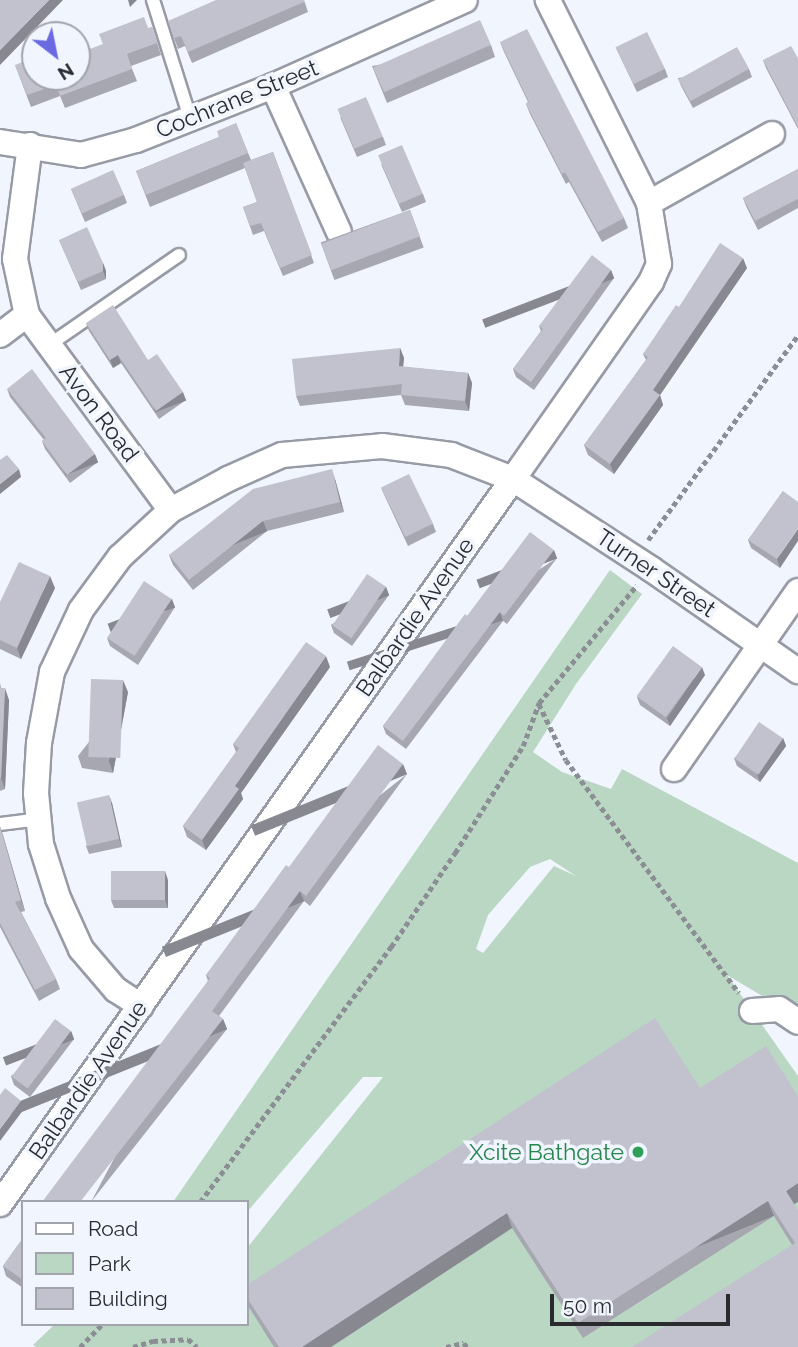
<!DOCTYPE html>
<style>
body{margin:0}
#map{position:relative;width:798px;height:1347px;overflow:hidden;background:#f1f5fd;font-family:Raleway,sans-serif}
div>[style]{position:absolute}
.green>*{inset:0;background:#bad7c3}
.path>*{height:4.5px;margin-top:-2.25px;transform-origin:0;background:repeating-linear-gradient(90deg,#8b8e94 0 5px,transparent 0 8.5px)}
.roads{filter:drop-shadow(2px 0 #979ba5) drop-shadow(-2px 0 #979ba5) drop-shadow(0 2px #979ba5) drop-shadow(0 -2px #979ba5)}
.service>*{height:12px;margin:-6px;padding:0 6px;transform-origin:6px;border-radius:6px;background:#fff}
.minor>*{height:24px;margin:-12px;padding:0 12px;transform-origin:12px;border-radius:12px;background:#fff}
.wall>*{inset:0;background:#a6a7b0;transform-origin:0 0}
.shaded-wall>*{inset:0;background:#878890;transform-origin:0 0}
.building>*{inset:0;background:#c1c2cd;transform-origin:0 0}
.dots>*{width:19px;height:19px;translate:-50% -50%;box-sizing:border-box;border:4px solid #f1f5fd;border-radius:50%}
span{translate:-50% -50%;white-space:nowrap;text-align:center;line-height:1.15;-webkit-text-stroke:7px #f1f5fd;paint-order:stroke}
.street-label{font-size:23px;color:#292b2f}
.leisure-label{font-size:23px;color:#27864d}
.right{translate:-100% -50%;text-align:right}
.legend{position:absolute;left:21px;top:1200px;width:228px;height:126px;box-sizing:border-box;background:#f1f5fd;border:2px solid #a1a4ab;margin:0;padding:9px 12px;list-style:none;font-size:21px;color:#292b2f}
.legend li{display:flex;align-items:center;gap:14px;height:35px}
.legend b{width:35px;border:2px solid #a1a4ab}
.north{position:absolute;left:21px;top:21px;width:70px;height:70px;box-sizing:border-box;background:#f1f5fd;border:2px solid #a1a4ab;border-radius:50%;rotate:148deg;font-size:19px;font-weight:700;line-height:28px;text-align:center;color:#292b2f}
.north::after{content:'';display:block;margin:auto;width:24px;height:32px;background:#6a69e2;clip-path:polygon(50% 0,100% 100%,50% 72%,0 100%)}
.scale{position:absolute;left:550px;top:1294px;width:180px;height:32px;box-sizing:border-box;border:4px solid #292b2f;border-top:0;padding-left:9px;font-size:21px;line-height:24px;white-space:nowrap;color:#292b2f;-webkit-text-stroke:5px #f1f5fd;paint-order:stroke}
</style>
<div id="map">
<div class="green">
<div style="clip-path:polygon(evenodd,610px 570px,642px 594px,576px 684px,533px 752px,562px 772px,611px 789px,622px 769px,798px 863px,798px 1017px,727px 975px,798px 1076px,798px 1347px,36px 1347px,33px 1345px,55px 1324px,247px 1324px,247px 1248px,383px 1077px,363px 1077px,247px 1212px,247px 1202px,173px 1202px,610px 570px,550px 859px,576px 876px,554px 866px,483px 953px,476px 949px,488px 915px,530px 867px,550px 859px)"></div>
</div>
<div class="path">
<div style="left:648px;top:540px;width:254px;rotate:-53.8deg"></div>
<div style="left:539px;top:704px;width:62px;rotate:64.3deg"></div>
<div style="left:566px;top:760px;width:290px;rotate:53.4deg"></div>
<div style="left:200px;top:1202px;width:319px;rotate:-53.2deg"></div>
<div style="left:391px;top:947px;width:114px;rotate:-55.8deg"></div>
<div style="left:455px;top:853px;width:127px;rotate:-57.6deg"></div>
<div style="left:523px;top:746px;width:46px;rotate:-69.6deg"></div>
<div style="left:539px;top:703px;width:153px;rotate:-50.3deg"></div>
<div style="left:80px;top:1347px;width:32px;rotate:-46deg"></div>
<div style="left:133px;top:1347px;width:21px;rotate:-17deg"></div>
<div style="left:153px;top:1341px;width:35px;rotate:-3deg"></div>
<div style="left:188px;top:1339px;width:12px;rotate:42deg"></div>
<div style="left:446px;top:1347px;width:18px;rotate:-13deg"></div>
<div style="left:464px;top:1343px;width:5px;rotate:53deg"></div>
</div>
<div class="roads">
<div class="service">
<div style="left:153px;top:0;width:124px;rotate:72.6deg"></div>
<div style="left:49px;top:345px;width:158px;rotate:-34.7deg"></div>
<div style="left:0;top:824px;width:39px;rotate:-7deg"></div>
</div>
<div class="minor">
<div style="left:273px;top:86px;width:160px;rotate:65.7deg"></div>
<div style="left:0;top:142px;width:82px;rotate:9.1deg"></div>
<div style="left:81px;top:155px;width:57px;rotate:-15.3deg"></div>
<div style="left:136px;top:140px;width:147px;rotate:-21.5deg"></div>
<div style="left:273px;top:86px;width:210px;rotate:-24.1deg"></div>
<div style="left:30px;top:145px;width:115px;rotate:97.5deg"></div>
<div style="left:15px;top:259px;width:57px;rotate:77.9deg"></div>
<div style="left:27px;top:315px;width:242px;rotate:53.6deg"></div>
<div style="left:649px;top:203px;width:141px;rotate:-29.3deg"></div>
<div style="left:0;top:335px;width:34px;rotate:-37deg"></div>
<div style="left:674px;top:769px;width:217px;rotate:-55.1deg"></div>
<div style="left:141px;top:1006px;width:30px;rotate:-147deg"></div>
<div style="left:116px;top:990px;width:54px;rotate:-130.5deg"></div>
<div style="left:81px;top:949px;width:56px;rotate:-114.3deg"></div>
<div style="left:58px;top:898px;width:57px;rotate:-107.5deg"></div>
<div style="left:41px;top:844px;width:51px;rotate:-95.6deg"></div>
<div style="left:36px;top:793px;width:50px;rotate:-86.6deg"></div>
<div style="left:39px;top:743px;width:72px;rotate:-79.6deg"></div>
<div style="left:52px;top:672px;width:68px;rotate:-64.9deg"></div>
<div style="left:81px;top:610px;width:66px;rotate:-53.7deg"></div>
<div style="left:120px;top:557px;width:69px;rotate:-42.7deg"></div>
<div style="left:171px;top:510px;width:65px;rotate:-28.5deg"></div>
<div style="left:228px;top:479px;width:59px;rotate:-24deg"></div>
<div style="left:282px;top:455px;width:100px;rotate:-5.1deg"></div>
<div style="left:382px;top:446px;width:70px;rotate:7.4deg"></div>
<div style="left:451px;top:455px;width:66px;rotate:21.2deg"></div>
<div style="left:513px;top:479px;width:165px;rotate:33.1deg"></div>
<div style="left:651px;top:569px;width:179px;rotate:34.8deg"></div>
<div style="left:752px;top:1011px;width:27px;rotate:-4deg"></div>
<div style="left:779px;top:1009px;width:23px;rotate:34deg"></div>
<div style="left:0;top:1204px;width:888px;rotate:-54.72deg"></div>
<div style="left:513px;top:479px;width:241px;rotate:-55deg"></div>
<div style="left:651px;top:282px;width:20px;rotate:-66deg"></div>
<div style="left:659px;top:264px;width:62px;rotate:-99.3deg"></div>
<div style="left:649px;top:203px;width:227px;rotate:-116.5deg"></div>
</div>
</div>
<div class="wall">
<div style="clip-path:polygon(304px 0,308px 12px,192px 63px,185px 46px,178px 49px,168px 21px)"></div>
<div style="clip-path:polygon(152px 27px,161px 55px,131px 66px,137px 81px,65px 108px,60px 96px,31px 107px,15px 65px,35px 77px)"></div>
<div style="clip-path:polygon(500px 42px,624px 218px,628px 228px,602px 242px,569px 182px,566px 184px,530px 114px,526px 104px,528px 102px,504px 52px)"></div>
<div style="clip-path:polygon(491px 45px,495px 57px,387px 103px,372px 66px)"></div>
<div style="clip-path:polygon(616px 48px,665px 69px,668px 77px,637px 92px)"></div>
<div style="clip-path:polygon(798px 58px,798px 129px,766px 68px,763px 60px)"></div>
<div style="clip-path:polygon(749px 69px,752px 77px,693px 108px,681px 86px,678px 78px)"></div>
<div style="clip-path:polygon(340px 117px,383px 137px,386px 145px,357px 157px)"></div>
<div style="clip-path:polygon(236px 123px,251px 160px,273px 152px,314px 263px,283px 276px,264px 231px,253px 235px,243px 207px,257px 202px,245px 168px,150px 207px,136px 171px,219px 137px)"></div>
<div style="clip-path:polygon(381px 164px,423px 194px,426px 202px,402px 212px)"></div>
<div style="clip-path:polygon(798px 169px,798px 208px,758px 230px,746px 206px,743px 198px)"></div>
<div style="clip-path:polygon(71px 189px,124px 195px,127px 203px,85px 222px)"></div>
<div style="left:410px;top:210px;width:40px;height:95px;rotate:70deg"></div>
<div style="clip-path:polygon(59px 240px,103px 263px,106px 271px,106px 279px,81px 290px)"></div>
<div style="clip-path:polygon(747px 268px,660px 395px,663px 405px,614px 474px,588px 455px,584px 445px,646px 360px,643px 354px,679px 307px)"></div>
<div style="clip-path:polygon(611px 270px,614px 278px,534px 390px,516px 377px,513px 369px,541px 331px,539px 326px)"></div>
<div style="clip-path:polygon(86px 323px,148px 360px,186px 400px,159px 419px,121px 363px,113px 368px,89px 331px)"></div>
<div style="clip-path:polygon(400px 348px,404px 358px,403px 367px,468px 373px,472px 383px,469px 411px,405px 405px,401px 395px,300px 406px,296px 396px)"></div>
<div style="clip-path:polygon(7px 389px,98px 462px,70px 483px,45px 449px,42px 441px,44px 440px,10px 397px)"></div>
<div style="clip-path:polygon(335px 479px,344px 512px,267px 531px,193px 590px,173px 565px,169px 555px)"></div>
<div style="clip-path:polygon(381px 488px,433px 524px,436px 532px,408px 546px)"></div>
<div style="clip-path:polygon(783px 491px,780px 568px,751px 548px,748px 540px)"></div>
<div style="clip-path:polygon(557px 558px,507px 624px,503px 621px,406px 749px,386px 734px,383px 726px,467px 616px)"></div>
<div style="clip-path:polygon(386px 587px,389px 595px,352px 646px,334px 633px,331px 625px)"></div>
<div style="clip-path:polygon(55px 588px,21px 659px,0 649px,0 602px)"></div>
<div style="clip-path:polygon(175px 607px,138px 665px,110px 646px,107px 638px)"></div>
<div style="clip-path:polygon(330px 667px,241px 793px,243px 799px,206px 850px,187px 837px,183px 826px,236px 752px,233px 744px)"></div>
<div style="clip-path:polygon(705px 675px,670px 726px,640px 705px,637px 697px)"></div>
<div style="clip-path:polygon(0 683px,1px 688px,9px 700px,5px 789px,0 791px)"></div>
<div style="clip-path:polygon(128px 692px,113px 773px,82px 768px,78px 756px)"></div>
<div style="clip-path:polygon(783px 738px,786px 746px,760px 782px,737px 766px,734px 758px)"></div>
<div style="clip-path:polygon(407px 774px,310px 906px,304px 901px,219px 1016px,223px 1019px,227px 1029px,91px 1202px,208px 981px,206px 975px,289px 867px)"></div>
<div style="clip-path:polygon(112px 803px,122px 847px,89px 854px,86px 846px)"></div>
<div style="clip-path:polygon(0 826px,25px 911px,21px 912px,56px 979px,60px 989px,39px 1001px,0 927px)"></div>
<div style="clip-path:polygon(168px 880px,168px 908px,114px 908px,111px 900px)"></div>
<div style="clip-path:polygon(71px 1031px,74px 1039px,30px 1097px,14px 1085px,11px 1076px)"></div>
<div style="clip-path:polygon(700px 1088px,794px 1204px,798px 1347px,792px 1245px,774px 1216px,583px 1338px,512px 1228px,331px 1347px,274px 1347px,247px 1304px,247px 1285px)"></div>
<div style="clip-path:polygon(23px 1238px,23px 1288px,6px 1276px,3px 1266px)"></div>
</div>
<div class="shaded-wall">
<div style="clip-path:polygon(49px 0,63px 0,0 65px,0 50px)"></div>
<div style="clip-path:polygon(128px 0,137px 0,130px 7px)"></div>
<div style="clip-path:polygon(743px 258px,747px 268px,660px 395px,663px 405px,614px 474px,610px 464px,653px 390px)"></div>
<div style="clip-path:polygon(103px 263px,106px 271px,106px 279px,103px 271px)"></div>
<div style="left:611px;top:270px;width:9px;height:138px;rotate:69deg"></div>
<div style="clip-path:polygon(400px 348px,404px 358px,402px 376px,399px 366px)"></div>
<div style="clip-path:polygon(118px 355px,121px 363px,113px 368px,110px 360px)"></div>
<div style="clip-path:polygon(468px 373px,472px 383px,469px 411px,465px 401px)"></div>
<div style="left:183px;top:392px;width:9px;height:33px;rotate:69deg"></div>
<div style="left:95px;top:454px;width:9px;height:35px;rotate:69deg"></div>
<div style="clip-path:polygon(19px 469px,21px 477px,0 494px,0 484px)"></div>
<div style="clip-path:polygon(332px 469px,335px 479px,344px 512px,340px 502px)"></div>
<div style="left:263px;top:521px;width:11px;height:95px;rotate:68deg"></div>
<div style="clip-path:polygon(798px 529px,798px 541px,780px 568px,777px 559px)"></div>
<div style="left:554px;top:550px;width:9px;height:83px;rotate:69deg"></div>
<div style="clip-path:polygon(50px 576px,55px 588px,21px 659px,17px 648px)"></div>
<div style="left:386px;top:587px;width:9px;height:63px;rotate:69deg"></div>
<div style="left:172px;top:599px;width:9px;height:69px;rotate:69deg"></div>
<div style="left:500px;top:612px;width:9px;height:161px;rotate:72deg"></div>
<div style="clip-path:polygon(326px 656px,330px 667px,241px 793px,243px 799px,206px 850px,202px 840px,235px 786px)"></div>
<div style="clip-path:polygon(702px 667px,705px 675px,670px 726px,667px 718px)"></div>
<div style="clip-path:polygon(123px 680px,128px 692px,113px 773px,109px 761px)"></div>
<div style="clip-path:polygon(5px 688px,9px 700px,5px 789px,1px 778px)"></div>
<div style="clip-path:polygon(783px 738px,786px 746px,760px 782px,757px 774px)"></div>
<div style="left:403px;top:764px;width:11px;height:164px;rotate:68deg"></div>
<div style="clip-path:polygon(109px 795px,112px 803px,122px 847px,119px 839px)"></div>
<div style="clip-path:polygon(0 826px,3px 835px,25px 911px,21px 900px)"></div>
<div style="clip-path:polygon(165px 871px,168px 880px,168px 908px,165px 900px)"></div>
<div style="left:300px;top:891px;width:11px;height:149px;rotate:68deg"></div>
<div style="left:223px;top:1019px;width:11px;height:232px;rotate:68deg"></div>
<div style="left:71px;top:1031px;width:9px;height:73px;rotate:69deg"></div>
<div style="clip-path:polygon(21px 1101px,24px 1109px,0 1141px,0 1129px)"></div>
<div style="clip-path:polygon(798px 1183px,798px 1202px,791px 1206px,786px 1191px)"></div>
<div style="left:768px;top:1201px;width:16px;height:226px;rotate:68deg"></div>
<div style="clip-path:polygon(507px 1213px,512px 1228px,331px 1347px,302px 1347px)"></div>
</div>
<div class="building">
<div style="clip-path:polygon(0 0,49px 0,0 50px)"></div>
<div style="clip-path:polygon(216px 0,304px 0,304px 2px,188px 52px,181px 36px,174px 38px,168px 21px)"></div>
<div style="clip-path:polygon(144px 17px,148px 28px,152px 27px,157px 43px,127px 54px,132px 69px,60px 96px,56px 85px,27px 95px,15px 65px,35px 57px,35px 77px,77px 77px,77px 54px,103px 44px,99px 34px)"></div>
<div style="left:480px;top:20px;width:27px;height:117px;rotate:66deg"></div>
<div style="clip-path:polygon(527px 29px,624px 218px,598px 232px,565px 172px,562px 174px,526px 104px,529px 102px,500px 42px)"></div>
<div style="left:647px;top:32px;width:41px;height:35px;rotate:64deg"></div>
<div style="clip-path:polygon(791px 46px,798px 58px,798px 127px,763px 60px)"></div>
<div style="left:737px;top:47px;width:25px;height:67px;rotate:61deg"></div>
<div style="left:366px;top:97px;width:43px;height:31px;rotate:67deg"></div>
<div style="clip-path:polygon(236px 123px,248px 153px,146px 195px,136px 171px,219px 137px,217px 131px)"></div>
<div style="left:402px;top:145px;width:53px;height:26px;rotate:67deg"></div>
<div style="clip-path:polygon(273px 152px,312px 255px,280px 268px,261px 223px,250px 226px,243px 207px,257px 202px,243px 163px)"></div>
<div style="clip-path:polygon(798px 169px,798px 199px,755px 221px,743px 198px)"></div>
<div style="left:113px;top:170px;width:27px;height:46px;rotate:66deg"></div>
<div style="left:410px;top:210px;width:28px;height:95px;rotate:69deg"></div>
<div style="clip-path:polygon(87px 227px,103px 263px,103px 271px,78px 282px,59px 240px)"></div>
<div style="clip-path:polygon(720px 243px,743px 258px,653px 390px,660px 395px,610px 464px,584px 445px,648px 357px,643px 354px,676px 305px,679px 307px)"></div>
<div style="clip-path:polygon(592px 255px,611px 270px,531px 382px,513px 369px,543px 329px,539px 326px)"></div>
<div style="clip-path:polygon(113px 305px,148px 360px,157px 354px,183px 392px,156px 411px,118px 355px,110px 360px,86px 323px)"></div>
<div style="clip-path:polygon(400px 348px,399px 366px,468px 373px,465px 401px,401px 395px,402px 384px,296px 396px,292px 359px)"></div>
<div style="clip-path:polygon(32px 369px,95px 454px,67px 475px,42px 441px,46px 438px,7px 389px)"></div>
<div style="clip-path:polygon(7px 455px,19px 469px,0 484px,0 460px)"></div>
<div style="clip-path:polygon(332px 469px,340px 502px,263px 521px,189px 580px,169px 555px,253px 489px)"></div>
<div style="left:409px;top:474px;width:55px;height:31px;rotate:64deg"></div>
<div style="clip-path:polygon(783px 491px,798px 502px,798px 529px,777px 559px,748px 540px)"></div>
<div style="clip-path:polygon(530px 532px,554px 550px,504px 616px,500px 612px,403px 741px,383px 726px,465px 614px,467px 616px)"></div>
<div style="clip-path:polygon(19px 562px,50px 576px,17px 648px,0 640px,0 602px)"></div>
<div style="left:367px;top:574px;width:23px;height:62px;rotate:34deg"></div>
<div style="left:144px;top:581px;width:33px;height:68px;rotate:33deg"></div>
<div style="clip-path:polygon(306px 642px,326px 656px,235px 786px,239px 789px,202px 840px,183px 826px,239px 748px,233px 744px)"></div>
<div style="left:673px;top:646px;width:36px;height:62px;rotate:36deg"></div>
<div style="left:91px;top:679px;width:32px;height:78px;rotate:2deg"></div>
<div style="clip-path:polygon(0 688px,5px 688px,1px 778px,0 778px)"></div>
<div style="left:759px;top:722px;width:29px;height:44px;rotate:34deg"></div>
<div style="clip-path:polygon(378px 745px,403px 764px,306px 896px,300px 891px,212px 1011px,223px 1019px,80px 1202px,42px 1202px,210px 978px,206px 975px,286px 865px,289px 867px)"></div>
<div style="left:109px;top:795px;width:45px;height:33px;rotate:77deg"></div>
<div style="clip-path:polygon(0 827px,21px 900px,15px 902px,56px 979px,35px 990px,0 923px)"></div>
<div style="left:165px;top:871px;width:29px;height:54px;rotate:90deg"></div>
<div style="clip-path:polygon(655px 1018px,700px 1088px,766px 1046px,798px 1096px,798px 1183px,786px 1191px,798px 1210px,798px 1347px,632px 1347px,795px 1243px,768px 1201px,578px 1323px,507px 1213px,302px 1347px,279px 1347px,247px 1298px,247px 1285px)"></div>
<div style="left:55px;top:1019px;width:20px;height:72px;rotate:37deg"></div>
<div style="clip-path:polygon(5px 1088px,21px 1101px,0 1129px,0 1095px)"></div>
<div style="clip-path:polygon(23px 1238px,23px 1280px,3px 1266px)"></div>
</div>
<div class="dots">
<div style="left:638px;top:1152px;background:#2e9e5b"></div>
</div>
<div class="street-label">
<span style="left:237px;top:99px;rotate:-22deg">Cochrane Street</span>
<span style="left:99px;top:413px;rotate:53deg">Avon Road</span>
<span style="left:656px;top:573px;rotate:34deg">Turner Street</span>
<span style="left:415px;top:617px;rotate:-55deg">Balbardie Avenue</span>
<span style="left:88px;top:1080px;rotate:-55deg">Balbardie Avenue</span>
</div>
<div class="leisure-label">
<span class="right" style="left:624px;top:1152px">Xcite Bathgate</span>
</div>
<ul class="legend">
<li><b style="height:9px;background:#fff"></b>Road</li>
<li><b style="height:19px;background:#bad7c3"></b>Park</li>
<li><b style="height:19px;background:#c1c2cd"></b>Building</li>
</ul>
<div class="north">N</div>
<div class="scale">50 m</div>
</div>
